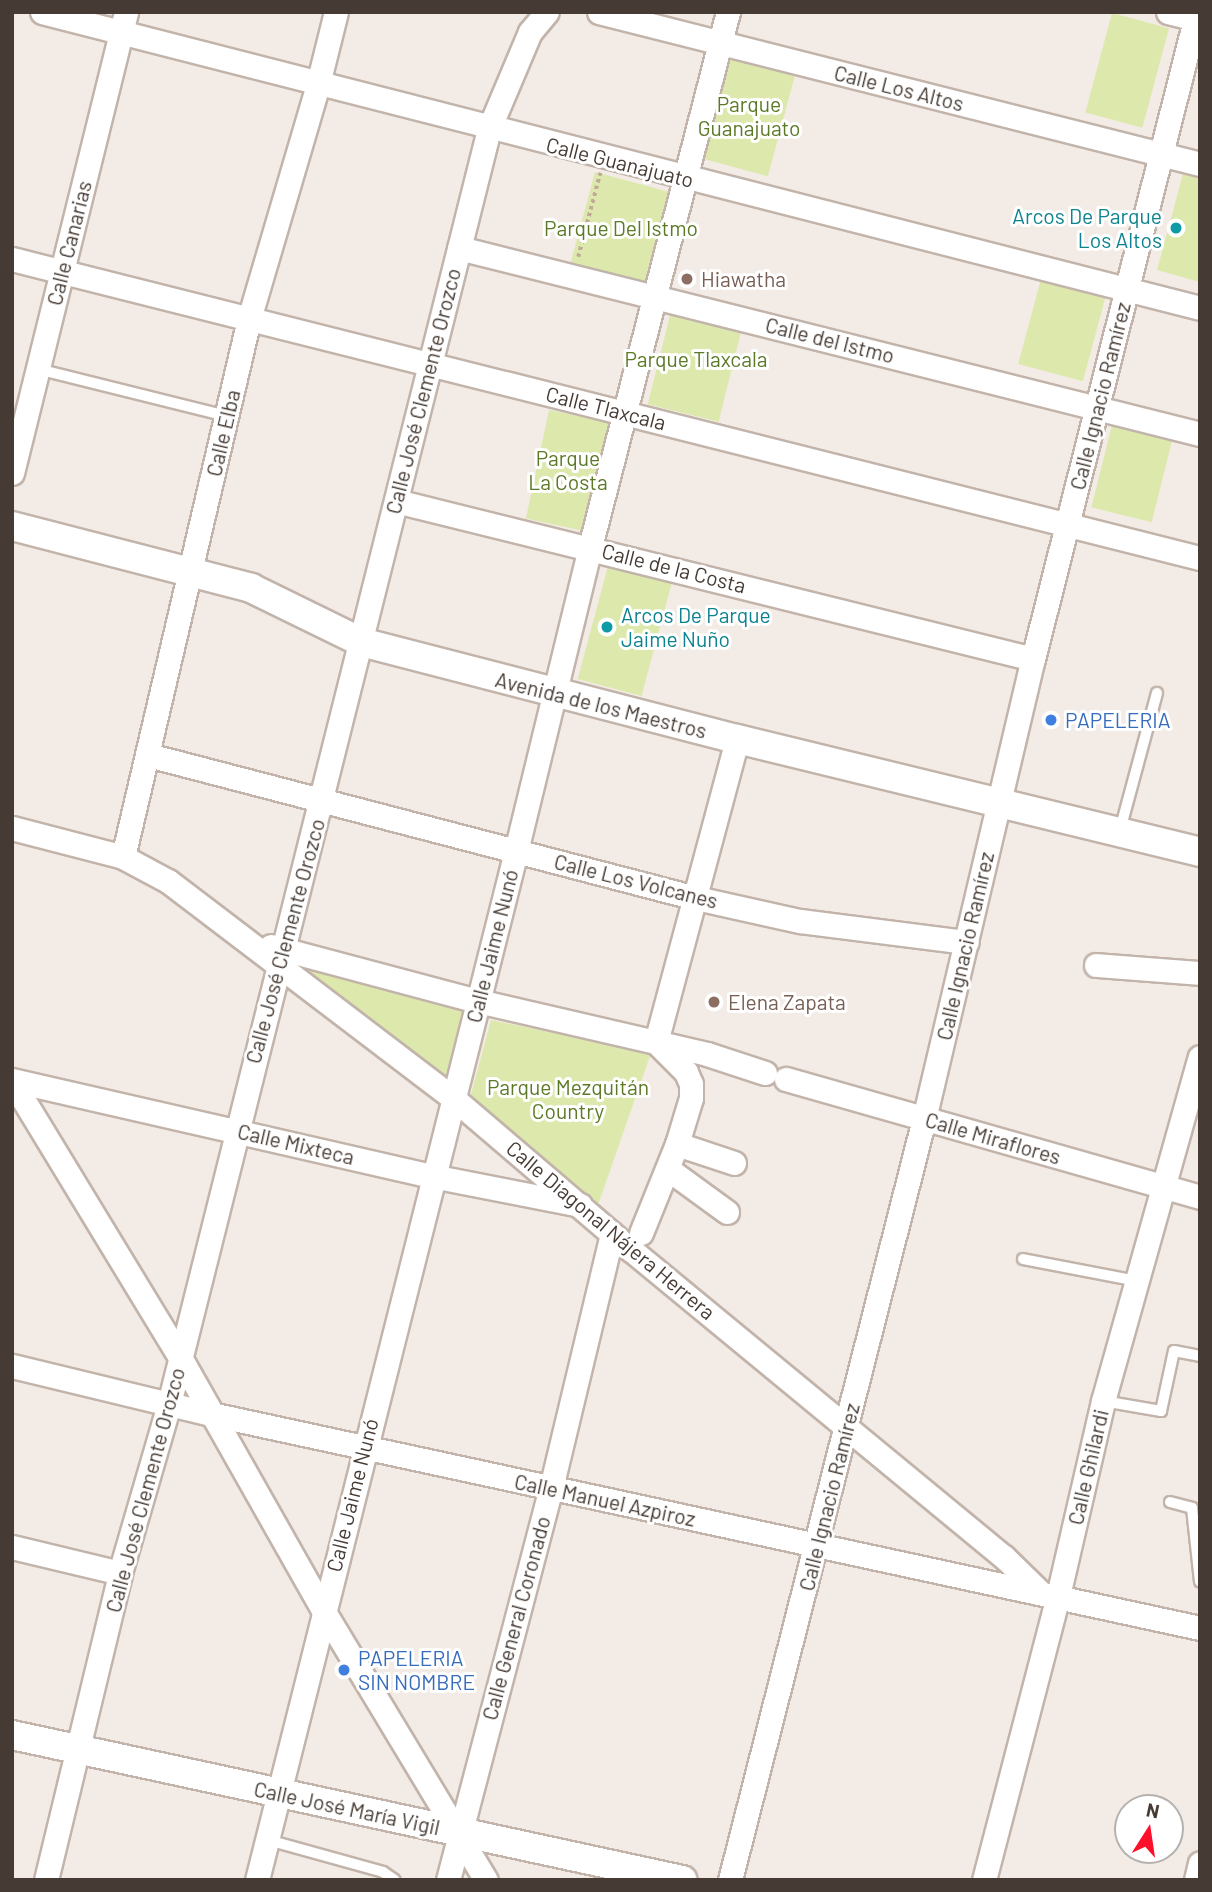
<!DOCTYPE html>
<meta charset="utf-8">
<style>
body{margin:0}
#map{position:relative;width:1212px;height:1892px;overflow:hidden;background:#f3ebe5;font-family:Barlow,sans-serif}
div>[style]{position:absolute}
.green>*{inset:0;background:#dde9ac;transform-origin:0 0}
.path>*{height:3.5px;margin-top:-1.75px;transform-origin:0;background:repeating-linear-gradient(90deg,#c1a898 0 3.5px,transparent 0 7px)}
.roads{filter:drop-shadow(2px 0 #c2b4aa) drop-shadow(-2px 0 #c2b4aa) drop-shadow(0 2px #c2b4aa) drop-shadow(0 -2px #c2b4aa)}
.service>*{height:10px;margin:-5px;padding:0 5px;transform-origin:5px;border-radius:5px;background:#fff}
.minor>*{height:23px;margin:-11.5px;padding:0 11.5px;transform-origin:11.5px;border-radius:11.5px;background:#fff}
.tertiary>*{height:28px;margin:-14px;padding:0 14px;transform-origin:14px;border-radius:14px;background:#fff}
.dots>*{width:19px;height:19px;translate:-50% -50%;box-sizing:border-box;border:4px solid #fff;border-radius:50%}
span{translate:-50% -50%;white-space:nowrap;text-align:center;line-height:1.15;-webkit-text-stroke:6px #fff;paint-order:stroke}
.street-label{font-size:21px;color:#463b34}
.park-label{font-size:21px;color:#5b7926}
.culture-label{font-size:21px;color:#0d838f}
.right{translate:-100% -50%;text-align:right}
.left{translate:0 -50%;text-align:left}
.education-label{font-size:21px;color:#785e54}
.shop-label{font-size:21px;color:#366cbe}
.frame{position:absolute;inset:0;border:14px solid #463b34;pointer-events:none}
.north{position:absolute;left:1114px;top:1794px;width:70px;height:70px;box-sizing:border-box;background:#fff;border:2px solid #b5b1ae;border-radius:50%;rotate:12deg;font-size:19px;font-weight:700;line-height:28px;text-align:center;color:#463b34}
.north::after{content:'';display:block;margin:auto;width:24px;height:32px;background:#ff102a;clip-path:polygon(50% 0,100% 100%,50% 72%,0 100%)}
</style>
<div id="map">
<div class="green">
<div style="left:1112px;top:13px;width:59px;height:103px;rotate:15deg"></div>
<div style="left:729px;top:55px;width:69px;height:107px;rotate:15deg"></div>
<div style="left:595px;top:172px;width:80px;height:95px;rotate:15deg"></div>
<div style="clip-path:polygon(1183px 174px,1200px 179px,1200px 282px,1157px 270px)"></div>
<div style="left:1041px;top:279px;width:67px;height:88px;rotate:15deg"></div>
<div style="left:671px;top:311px;width:73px;height:96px;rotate:14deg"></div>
<div style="left:549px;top:410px;width:64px;height:111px;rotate:12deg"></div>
<div style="left:1113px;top:421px;width:62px;height:89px;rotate:14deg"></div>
<div style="left:608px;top:566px;width:66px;height:117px;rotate:15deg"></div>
<div style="clip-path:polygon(287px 959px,466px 1011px,449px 1085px)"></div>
<div style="clip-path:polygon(491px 1020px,651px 1053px,598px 1205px,470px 1098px)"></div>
</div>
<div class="path">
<div style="left:578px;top:257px;width:87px;rotate:-75.3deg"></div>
</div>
<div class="roads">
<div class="service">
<div style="left:38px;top:369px;width:195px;rotate:14deg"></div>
<div style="left:1120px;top:830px;width:142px;rotate:-74.9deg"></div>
<div style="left:1023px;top:1259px;width:116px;rotate:10.9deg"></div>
<div style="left:1103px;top:1401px;width:59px;rotate:9.8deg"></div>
<div style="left:1161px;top:1411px;width:61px;rotate:-77.8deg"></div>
<div style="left:1174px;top:1351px;width:26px;rotate:11deg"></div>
<div style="left:1170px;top:1502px;width:23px;rotate:15deg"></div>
<div style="left:1192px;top:1508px;width:74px;rotate:83.8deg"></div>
<div style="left:268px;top:1840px;width:119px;rotate:15.5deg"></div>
<div style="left:383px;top:1872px;width:14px;rotate:34deg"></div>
</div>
<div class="minor">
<div style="left:42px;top:12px;width:1195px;rotate:14.34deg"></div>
<div style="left:599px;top:12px;width:620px;rotate:14.19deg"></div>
<div style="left:1168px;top:12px;width:33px;rotate:14deg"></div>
<div style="left:459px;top:248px;width:764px;rotate:14.09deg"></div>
<div style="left:12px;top:259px;width:1225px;rotate:14.13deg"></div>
<div style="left:12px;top:473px;width:475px;rotate:-76.1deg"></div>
<div style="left:396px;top:501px;width:656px;rotate:13.93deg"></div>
<div style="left:148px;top:755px;width:566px;rotate:14.63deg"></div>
<div style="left:696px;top:898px;width:107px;rotate:12.5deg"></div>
<div style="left:800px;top:921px;width:168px;rotate:7.2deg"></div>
<div style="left:12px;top:828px;width:115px;rotate:14.6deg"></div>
<div style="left:123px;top:857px;width:51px;rotate:28.1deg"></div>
<div style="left:168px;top:881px;width:358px;rotate:37.3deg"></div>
<div style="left:453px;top:1098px;width:233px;rotate:40.5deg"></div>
<div style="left:630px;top:1249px;width:484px;rotate:39.5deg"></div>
<div style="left:1004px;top:1557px;width:50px;rotate:44.2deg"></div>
<div style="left:123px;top:857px;width:553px;rotate:-76.82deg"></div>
<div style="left:249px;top:319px;width:245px;rotate:-73.6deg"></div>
<div style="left:318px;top:84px;width:74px;rotate:-76deg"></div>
<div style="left:271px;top:946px;width:214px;rotate:14.9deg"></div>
<div style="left:478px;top:1001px;width:235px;rotate:13deg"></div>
<div style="left:707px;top:1054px;width:61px;rotate:18.1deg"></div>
<div style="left:1096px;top:965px;width:104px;rotate:4.4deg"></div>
<div style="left:656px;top:1042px;width:314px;rotate:-75deg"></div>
<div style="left:786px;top:1079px;width:430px;rotate:15.9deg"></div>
<div style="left:12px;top:1080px;width:431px;rotate:12.9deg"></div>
<div style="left:432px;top:1176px;width:151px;rotate:11.1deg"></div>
<div style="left:12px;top:1081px;width:325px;rotate:58.7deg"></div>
<div style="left:181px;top:1359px;width:288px;rotate:60.5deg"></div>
<div style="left:323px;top:1610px;width:315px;rotate:58.9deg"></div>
<div style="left:677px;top:1144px;width:60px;rotate:18.4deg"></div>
<div style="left:668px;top:1169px;width:73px;rotate:36.1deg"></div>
<div style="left:641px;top:1233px;width:96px;rotate:-68deg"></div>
<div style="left:677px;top:1144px;width:48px;rotate:-73.1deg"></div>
<div style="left:691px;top:1098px;width:14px;rotate:-90deg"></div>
<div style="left:691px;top:1084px;width:13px;rotate:-113deg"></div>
<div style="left:686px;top:1072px;width:42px;rotate:-135deg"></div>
<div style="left:12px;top:1366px;width:205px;rotate:13.6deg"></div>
<div style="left:211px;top:1414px;width:1012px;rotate:12.21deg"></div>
<div style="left:12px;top:1547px;width:111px;rotate:13.5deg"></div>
<div style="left:46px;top:1880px;width:316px;rotate:-76.4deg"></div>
<div style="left:120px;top:1573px;width:176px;rotate:-73.8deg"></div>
<div style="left:169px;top:1404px;width:1315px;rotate:-75.91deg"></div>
<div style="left:489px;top:129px;width:105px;rotate:-67.1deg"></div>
<div style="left:530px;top:32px;width:26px;rotate:-50deg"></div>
<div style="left:257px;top:1880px;width:1061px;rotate:-75.87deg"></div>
<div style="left:516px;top:851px;width:313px;rotate:-76.3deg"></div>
<div style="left:590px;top:547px;width:553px;rotate:-75.54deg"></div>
<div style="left:448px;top:1880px;width:405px;rotate:-75.3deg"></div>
<div style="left:551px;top:1488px;width:261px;rotate:-76.5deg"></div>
<div style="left:730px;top:1880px;width:785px;rotate:-75.7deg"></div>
<div style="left:924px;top:1119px;width:473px;rotate:-76.7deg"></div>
<div style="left:1033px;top:659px;width:667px;rotate:-75.78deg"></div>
<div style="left:984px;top:1880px;width:293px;rotate:-75.4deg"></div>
<div style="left:1058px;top:1596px;width:200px;rotate:-77deg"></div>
<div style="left:1103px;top:1401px;width:357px;rotate:-74.3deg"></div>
<div style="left:1196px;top:1880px;width:17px;rotate:-77deg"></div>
</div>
<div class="tertiary">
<div style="left:12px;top:526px;width:247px;rotate:14.5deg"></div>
<div style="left:251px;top:588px;width:123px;rotate:26.1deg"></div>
<div style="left:361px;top:642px;width:388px;rotate:14.5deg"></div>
<div style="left:737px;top:739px;width:477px;rotate:13.7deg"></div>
<div style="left:12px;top:1735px;width:686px;rotate:12.21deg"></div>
</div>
</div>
<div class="dots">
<div style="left:1176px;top:228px;background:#0f9aa8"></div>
<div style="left:687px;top:279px;background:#8d6e63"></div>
<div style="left:607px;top:627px;background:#0f9aa8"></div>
<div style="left:1051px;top:720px;background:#3f7fe0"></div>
<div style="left:714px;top:1002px;background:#8d6e63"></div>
<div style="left:344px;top:1670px;background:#3f7fe0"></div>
</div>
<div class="street-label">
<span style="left:899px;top:88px;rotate:14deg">Calle Los Altos</span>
<span style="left:620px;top:162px;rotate:14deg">Calle Guanajuato</span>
<span style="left:69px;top:243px;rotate:-76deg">Calle Canarias</span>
<span style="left:830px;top:340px;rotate:14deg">Calle del Istmo</span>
<span style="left:423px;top:391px;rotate:-76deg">Calle José Clemente Orozco</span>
<span style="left:1100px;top:396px;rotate:-76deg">Calle Ignacio Ramírez</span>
<span style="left:606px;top:408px;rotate:14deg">Calle Tlaxcala</span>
<span style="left:223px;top:433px;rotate:-77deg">Calle Elba</span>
<span style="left:674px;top:568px;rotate:14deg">Calle de la Costa</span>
<span style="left:601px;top:705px;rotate:14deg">Avenida de los Maestros</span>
<span style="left:636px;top:881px;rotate:14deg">Calle Los Volcanes</span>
<span style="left:285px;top:941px;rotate:-75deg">Calle José Clemente Orozco</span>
<span style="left:492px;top:946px;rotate:-76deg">Calle Jaime Nunó</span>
<span style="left:965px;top:946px;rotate:-77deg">Calle Ignacio Ramírez</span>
<span style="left:993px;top:1138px;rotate:16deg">Calle Miraflores</span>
<span style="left:296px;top:1144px;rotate:13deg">Calle Mixteca</span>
<span style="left:611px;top:1230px;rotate:40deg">Calle Diagonal Nájera Herrera</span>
<span style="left:1088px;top:1467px;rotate:-77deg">Calle Ghilardi</span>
<span style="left:145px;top:1490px;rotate:-75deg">Calle José Clemente Orozco</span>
<span style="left:352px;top:1495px;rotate:-76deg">Calle Jaime Nunó</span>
<span style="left:829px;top:1497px;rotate:-76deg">Calle Ignacio Ramírez</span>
<span style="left:605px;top:1500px;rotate:12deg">Calle Manuel Azpiroz</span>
<span style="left:516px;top:1618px;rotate:-75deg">Calle General Coronado</span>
<span style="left:347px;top:1808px;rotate:12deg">Calle José María Vigil</span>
</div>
<div class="park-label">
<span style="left:749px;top:116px">Parque<br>Guanajuato</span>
<span style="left:621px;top:228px">Parque Del Istmo</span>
<span style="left:696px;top:359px">Parque Tlaxcala</span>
<span style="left:568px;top:470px">Parque<br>La Costa</span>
<span style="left:568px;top:1099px">Parque Mezquitán<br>Country</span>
</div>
<div class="culture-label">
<span class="right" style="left:1162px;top:228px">Arcos De Parque<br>Los Altos</span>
<span class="left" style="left:621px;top:627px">Arcos De Parque<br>Jaime Nuño</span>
</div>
<div class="education-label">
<span class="left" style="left:701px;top:279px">Hiawatha</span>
<span class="left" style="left:728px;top:1002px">Elena Zapata</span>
</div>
<div class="shop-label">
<span class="left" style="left:1065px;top:720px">PAPELERIA</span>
<span class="left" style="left:358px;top:1670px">PAPELERIA<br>SIN NOMBRE</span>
</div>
<div class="frame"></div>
<div class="north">N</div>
</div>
